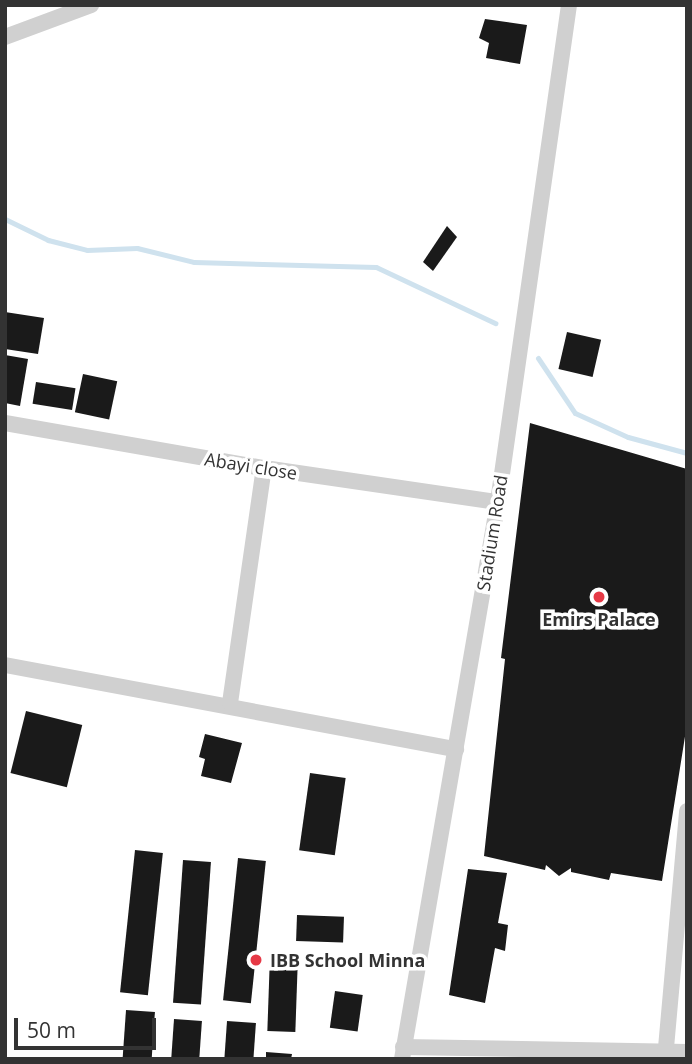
<!DOCTYPE html>
<style>
body{margin:0}
#map{position:relative;width:692px;height:1064px;overflow:hidden;background:#fff;font-family:"Open Sans",sans-serif}
div>[style]{position:absolute}
.stream>*{height:5px;margin:-2.5px;padding:0 2.5px;transform-origin:2.5px;border-radius:2.5px;background:#cfe2ee}
.building>*{inset:0;background:#1a1a1a;transform-origin:0 0}
.minor>*{height:16px;margin:-8px;padding:0 8px;transform-origin:8px;border-radius:8px;background:#d0d0d0}
.dots>*{width:19px;height:19px;translate:-50% -50%;box-sizing:border-box;border:4px solid #fff;border-radius:50%}
span{translate:-50% -50%;white-space:nowrap;text-align:center;line-height:1.15;-webkit-text-stroke:7px #fff;paint-order:stroke}
.street-label{font-size:18px;color:#333}
.poi-label{font-size:18px;color:#333;font-weight:700}
.left{translate:0 -50%;text-align:left}
.frame{position:absolute;inset:0;border:7px solid #333;pointer-events:none}
.scale{position:absolute;left:14px;top:1018px;width:142px;height:32px;box-sizing:border-box;border:4px solid #333;border-top:0;padding-left:9px;font-size:21px;line-height:24px;white-space:nowrap;color:#333;-webkit-text-stroke:5px #fff;paint-order:stroke}
</style>
<div id="map">
<div class="stream">
<div style="left:5px;top:219px;width:48px;rotate:26deg"></div>
<div style="left:48px;top:240px;width:40px;rotate:14.4deg"></div>
<div style="left:87px;top:250px;width:50px;rotate:-2.3deg"></div>
<div style="left:137px;top:248px;width:59px;rotate:13.8deg"></div>
<div style="left:194px;top:262px;width:182px;rotate:1.6deg"></div>
<div style="left:376px;top:267px;width:132px;rotate:25.2deg"></div>
<div style="left:538px;top:358px;width:66px;rotate:56.1deg"></div>
<div style="left:575px;top:413px;width:58px;rotate:24.4deg"></div>
<div style="left:628px;top:437px;width:61px;rotate:15.2deg"></div>
</div>
<div class="building">
<div style="clip-path:polygon(485px 19px,527px 25px,520px 64px,486px 58px,489px 43px,479px 38px)"></div>
<div style="clip-path:polygon(447px 226px,457px 237px,433px 271px,423px 262px)"></div>
<div style="clip-path:polygon(5px 312px,44px 318px,38px 354px,5px 349px)"></div>
<div style="left:567px;top:332px;width:35px;height:38px;rotate:13deg"></div>
<div style="clip-path:polygon(5px 355px,28px 359px,20px 406px,5px 403px)"></div>
<div style="left:83px;top:374px;width:35px;height:39px;rotate:12deg"></div>
<div style="left:36px;top:382px;width:40px;height:22px;rotate:9deg"></div>
<div style="clip-path:polygon(530px 423px,687px 469px,687px 724px,662px 881px,611px 873px,609px 880px,571px 872px,571px 868px,559px 876px,546px 865px,545px 870px,484px 856px,505px 659px,501px 658px)"></div>
<div style="left:26px;top:711px;width:58px;height:64px;rotate:14deg"></div>
<div style="clip-path:polygon(205px 734px,242px 743px,231px 783px,201px 776px,205px 759px,199px 757px)"></div>
<div style="left:310px;top:773px;width:36px;height:78px;rotate:8deg"></div>
<div style="left:135px;top:850px;width:28px;height:143px;rotate:6deg"></div>
<div style="left:238px;top:858px;width:28px;height:143px;rotate:6deg"></div>
<div style="left:183px;top:860px;width:28px;height:143px;rotate:4deg"></div>
<div style="clip-path:polygon(468px 869px,507px 873px,498px 923px,508px 925px,505px 951px,495px 948px,485px 1003px,449px 995px)"></div>
<div style="left:297px;top:915px;width:47px;height:26px;rotate:2deg"></div>
<div style="left:270px;top:955px;width:28px;height:76px;rotate:2deg"></div>
<div style="left:335px;top:991px;width:28px;height:37px;rotate:8deg"></div>
<div style="left:126px;top:1010px;width:29px;height:49px;rotate:4deg"></div>
<div style="left:174px;top:1019px;width:28px;height:40px;rotate:4deg"></div>
<div style="left:227px;top:1021px;width:29px;height:38px;rotate:4deg"></div>
<div style="clip-path:polygon(266px 1052px,292px 1054px,291px 1059px,266px 1059px)"></div>
</div>
<div class="minor">
<div style="left:5px;top:37px;width:92px;rotate:-20.4deg"></div>
<div style="left:5px;top:423px;width:263px;rotate:9.9deg"></div>
<div style="left:264px;top:468px;width:236px;rotate:8.3deg"></div>
<div style="left:5px;top:665px;width:459px;rotate:10.6deg"></div>
<div style="left:230px;top:703px;width:237px;rotate:-81.8deg"></div>
<div style="left:403px;top:1047px;width:284px;rotate:1deg"></div>
<div style="left:402px;top:1059px;width:565px;rotate:-80.22deg"></div>
<div style="left:498px;top:502px;width:502px;rotate:-81.87deg"></div>
<div style="left:665px;top:1059px;width:249px;rotate:-84.9deg"></div>
</div>
<div class="dots">
<div style="left:599px;top:597px;background:#e63946"></div>
<div style="left:256px;top:960px;background:#e63946"></div>
</div>
<div class="street-label">
<span style="left:251px;top:466px;rotate:9deg">Abayi close</span>
<span style="left:492px;top:533px;rotate:-81deg">Stadium Road</span>
</div>
<div class="poi-label">
<span style="left:599px;top:619px">Emirs Palace</span>
<span class="left" style="left:270px;top:960px">IBB School Minna</span>
</div>
<div class="frame"></div>
<div class="scale">50 m</div>
</div>
